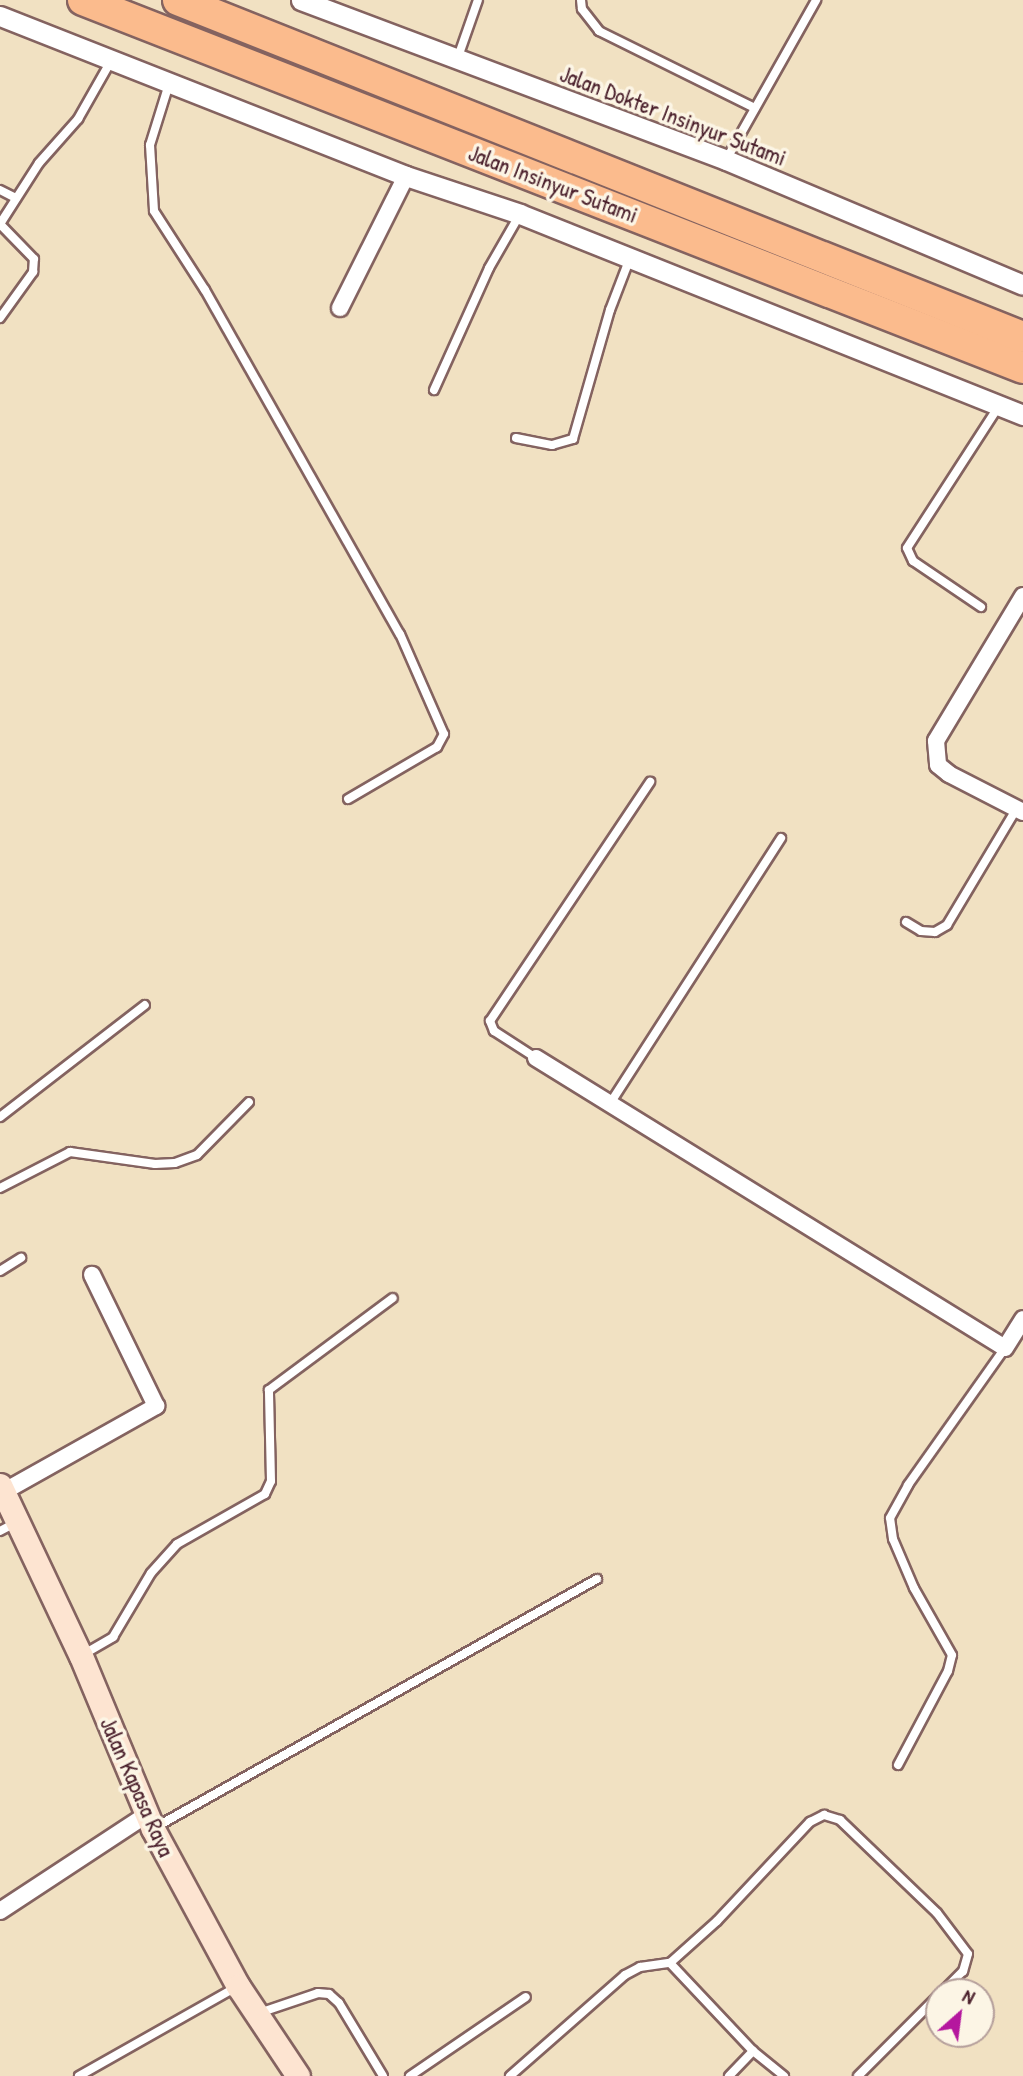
<!DOCTYPE html>
<style>
body{margin:0}
#map{position:relative;width:1023px;height:2076px;overflow:hidden;background:#f1e1c2;font-family:"Patrick Hand",sans-serif}
div>[style]{position:absolute}
.roads{filter:drop-shadow(2px 0 #846360) drop-shadow(-2px 0 #846360) drop-shadow(0 2px #846360) drop-shadow(0 -2px #846360)}
.service>*{height:8px;margin:-4px;padding:0 4px;transform-origin:4px;border-radius:4px;background:#fff}
.minor>*{height:16px;margin:-8px;padding:0 8px;transform-origin:8px;border-radius:8px;background:#fff}
.tertiary>*{height:19px;margin:-9.5px;padding:0 9.5px;transform-origin:9.5px;border-radius:9.5px;background:#fff}
.secondary>*{height:23px;margin:-11.5px;padding:0 11.5px;transform-origin:11.5px;border-radius:11.5px;background:#fde4d1}
.motorway>*{height:30px;margin:-15px;padding:0 15px;transform-origin:15px;border-radius:15px;background:#fbbb8d}
span{translate:-50% -50%;white-space:nowrap;text-align:center;line-height:1.15;-webkit-text-stroke:7px #fcf5e5;paint-order:stroke}
.street-label{font-size:23px;color:#4a1f2b}
.north{position:absolute;left:925px;top:1978px;width:70px;height:70px;box-sizing:border-box;background:#fcf5e5;border:2px solid #b59f9b;border-radius:50%;rotate:28deg;font-size:19px;font-weight:700;line-height:28px;text-align:center;color:#4a1f2b}
.north::after{content:'';display:block;margin:auto;width:24px;height:32px;background:#b5179e;clip-path:polygon(50% 0,100% 100%,50% 72%,0 100%)}
</style>
<div id="map">
<div class="roads">
<div class="service">
<div style="left:581px;top:0;width:9px;rotate:84deg"></div>
<div style="left:582px;top:9px;width:28px;rotate:52deg"></div>
<div style="left:599px;top:31px;width:174px;rotate:26.3deg"></div>
<div style="left:458px;top:57px;width:60px;rotate:-70.7deg"></div>
<div style="left:169px;top:84px;width:64px;rotate:107.3deg"></div>
<div style="left:150px;top:145px;width:66px;rotate:86.5deg"></div>
<div style="left:154px;top:211px;width:94px;rotate:57.2deg"></div>
<div style="left:205px;top:290px;width:395px;rotate:60.5deg"></div>
<div style="left:400px;top:634px;width:109px;rotate:66.3deg"></div>
<div style="left:444px;top:734px;width:15px;rotate:118deg"></div>
<div style="left:437px;top:747px;width:103px;rotate:149.7deg"></div>
<div style="left:726px;top:160px;width:184px;rotate:-60.6deg"></div>
<div style="left:0;top:190px;width:18px;rotate:27deg"></div>
<div style="left:0;top:224px;width:72px;rotate:-57.4deg"></div>
<div style="left:39px;top:163px;width:59px;rotate:-48.4deg"></div>
<div style="left:78px;top:119px;width:67px;rotate:-60.4deg"></div>
<div style="left:0;top:318px;width:57px;rotate:-54.3deg"></div>
<div style="left:33px;top:272px;width:13px;rotate:-86deg"></div>
<div style="left:34px;top:259px;width:49px;rotate:-134.2deg"></div>
<div style="left:434px;top:390px;width:134px;rotate:-65.7deg"></div>
<div style="left:489px;top:268px;width:62px;rotate:-60.1deg"></div>
<div style="left:516px;top:438px;width:37px;rotate:11deg"></div>
<div style="left:552px;top:445px;width:22px;rotate:-16deg"></div>
<div style="left:573px;top:439px;width:134px;rotate:-74deg"></div>
<div style="left:610px;top:310px;width:56px;rotate:-69deg"></div>
<div style="left:981px;top:607px;width:82px;rotate:-145.9deg"></div>
<div style="left:913px;top:561px;width:14px;rotate:-115deg"></div>
<div style="left:907px;top:548px;width:169px;rotate:-57.1deg"></div>
<div style="left:906px;top:922px;width:17px;rotate:31deg"></div>
<div style="left:921px;top:931px;width:14px;rotate:4deg"></div>
<div style="left:935px;top:932px;width:14px;rotate:-30deg"></div>
<div style="left:947px;top:925px;width:136px;rotate:-59.1deg"></div>
<div style="left:536px;top:1058px;width:50px;rotate:-147.3deg"></div>
<div style="left:494px;top:1031px;width:11px;rotate:-112deg"></div>
<div style="left:490px;top:1021px;width:288px;rotate:-56.2deg"></div>
<div style="left:611px;top:1102px;width:314px;rotate:-57.2deg"></div>
<div style="left:0;top:1117px;width:183px;rotate:-37.7deg"></div>
<div style="left:0;top:1188px;width:79px;rotate:-27.2deg"></div>
<div style="left:70px;top:1152px;width:86px;rotate:8deg"></div>
<div style="left:155px;top:1164px;width:20px;rotate:-3deg"></div>
<div style="left:175px;top:1163px;width:23px;rotate:-20deg"></div>
<div style="left:197px;top:1155px;width:74px;rotate:-45.5deg"></div>
<div style="left:0;top:1271px;width:25px;rotate:-32deg"></div>
<div style="left:0;top:1531px;width:17px;rotate:-28deg"></div>
<div style="left:84px;top:1654px;width:34px;rotate:-30deg"></div>
<div style="left:113px;top:1637px;width:74px;rotate:-59.3deg"></div>
<div style="left:151px;top:1573px;width:39px;rotate:-48deg"></div>
<div style="left:177px;top:1544px;width:101px;rotate:-29.6deg"></div>
<div style="left:265px;top:1494px;width:14px;rotate:-65deg"></div>
<div style="left:271px;top:1481px;width:91px;rotate:-91.3deg"></div>
<div style="left:269px;top:1390px;width:154px;rotate:-36.6deg"></div>
<div style="left:898px;top:1765px;width:106px;rotate:-62deg"></div>
<div style="left:948px;top:1671px;width:16px;rotate:-76deg"></div>
<div style="left:952px;top:1655px;width:77px;rotate:-119.6deg"></div>
<div style="left:914px;top:1588px;width:53px;rotate:-113.2deg"></div>
<div style="left:893px;top:1539px;width:21px;rotate:-98deg"></div>
<div style="left:890px;top:1518px;width:38px;rotate:-61deg"></div>
<div style="left:908px;top:1485px;width:168px;rotate:-54.7deg"></div>
<div style="left:156px;top:1827px;width:506px;rotate:-29.35deg"></div>
<div style="left:259px;top:2013px;width:62px;rotate:-18.7deg"></div>
<div style="left:318px;top:1993px;width:11px;rotate:5deg"></div>
<div style="left:329px;top:1994px;width:13px;rotate:42deg"></div>
<div style="left:339px;top:2003px;width:85px;rotate:58.9deg"></div>
<div style="left:79px;top:2076px;width:180px;rotate:-29.5deg"></div>
<div style="left:410px;top:2076px;width:140px;rotate:-34.3deg"></div>
<div style="left:510px;top:2076px;width:153px;rotate:-41.3deg"></div>
<div style="left:625px;top:1975px;width:17px;rotate:-28deg"></div>
<div style="left:640px;top:1967px;width:30px;rotate:-8deg"></div>
<div style="left:729px;top:2076px;width:35px;rotate:-46deg"></div>
<div style="left:784px;top:2076px;width:40px;rotate:-141deg"></div>
<div style="left:753px;top:2051px;width:121px;rotate:-133.3deg"></div>
<div style="left:670px;top:1963px;width:63px;rotate:-41.8deg"></div>
<div style="left:717px;top:1921px;width:136px;rotate:-46.8deg"></div>
<div style="left:810px;top:1822px;width:16px;rotate:-27deg"></div>
<div style="left:824px;top:1815px;width:17px;rotate:17deg"></div>
<div style="left:840px;top:1820px;width:134px;rotate:43.8deg"></div>
<div style="left:937px;top:1913px;width:51px;rotate:52.9deg"></div>
<div style="left:968px;top:1954px;width:18px;rotate:106deg"></div>
<div style="left:963px;top:1971px;width:30px;rotate:135deg"></div>
<div style="left:858px;top:2076px;width:115px;rotate:-45deg"></div>
</div>
<div class="minor">
<div style="left:340px;top:308px;width:148px;rotate:-63.4deg"></div>
<div style="left:1023px;top:596px;width:169px;rotate:121deg"></div>
<div style="left:936px;top:741px;width:24px;rotate:85deg"></div>
<div style="left:938px;top:765px;width:14px;rotate:39deg"></div>
<div style="left:949px;top:774px;width:83px;rotate:27.2deg"></div>
<div style="left:536px;top:1058px;width:551px;rotate:31.73deg"></div>
<div style="left:1005px;top:1348px;width:34px;rotate:-58deg"></div>
<div style="left:3px;top:1492px;width:176px;rotate:-29.3deg"></div>
<div style="left:156px;top:1406px;width:146px;rotate:-116deg"></div>
<div style="left:0;top:1911px;width:175px;rotate:-33.3deg"></div>
</div>
<div class="tertiary">
<div style="left:301px;top:0;width:454px;rotate:20.6deg"></div>
<div style="left:726px;top:160px;width:322px;rotate:22.8deg"></div>
<div style="left:0;top:16px;width:436px;rotate:21.5deg"></div>
<div style="left:406px;top:176px;width:120px;rotate:18.4deg"></div>
<div style="left:520px;top:214px;width:542px;rotate:21.78deg"></div>
</div>
<div class="secondary">
<div style="left:0;top:1485px;width:189px;rotate:64.7deg"></div>
<div style="left:81px;top:1656px;width:187px;rotate:67.4deg"></div>
<div style="left:153px;top:1829px;width:179px;rotate:61.6deg"></div>
<div style="left:238px;top:1986px;width:108px;rotate:56.3deg"></div>
</div>
<div class="motorway">
<div style="left:83px;top:0;width:1009px;rotate:21.38deg"></div>
<div style="left:178px;top:0;width:910px;rotate:21.74deg"></div>
</div>
</div>
<div class="street-label">
<span style="left:673px;top:116px;rotate:21deg">Jalan Dokter Insinyur Sutami</span>
<span style="left:553px;top:184px;rotate:21deg">Jalan Insinyur Sutami</span>
<span style="left:137px;top:1787px;rotate:66deg">Jalan Kapasa Raya</span>
</div>
<div class="north">N</div>
</div>
